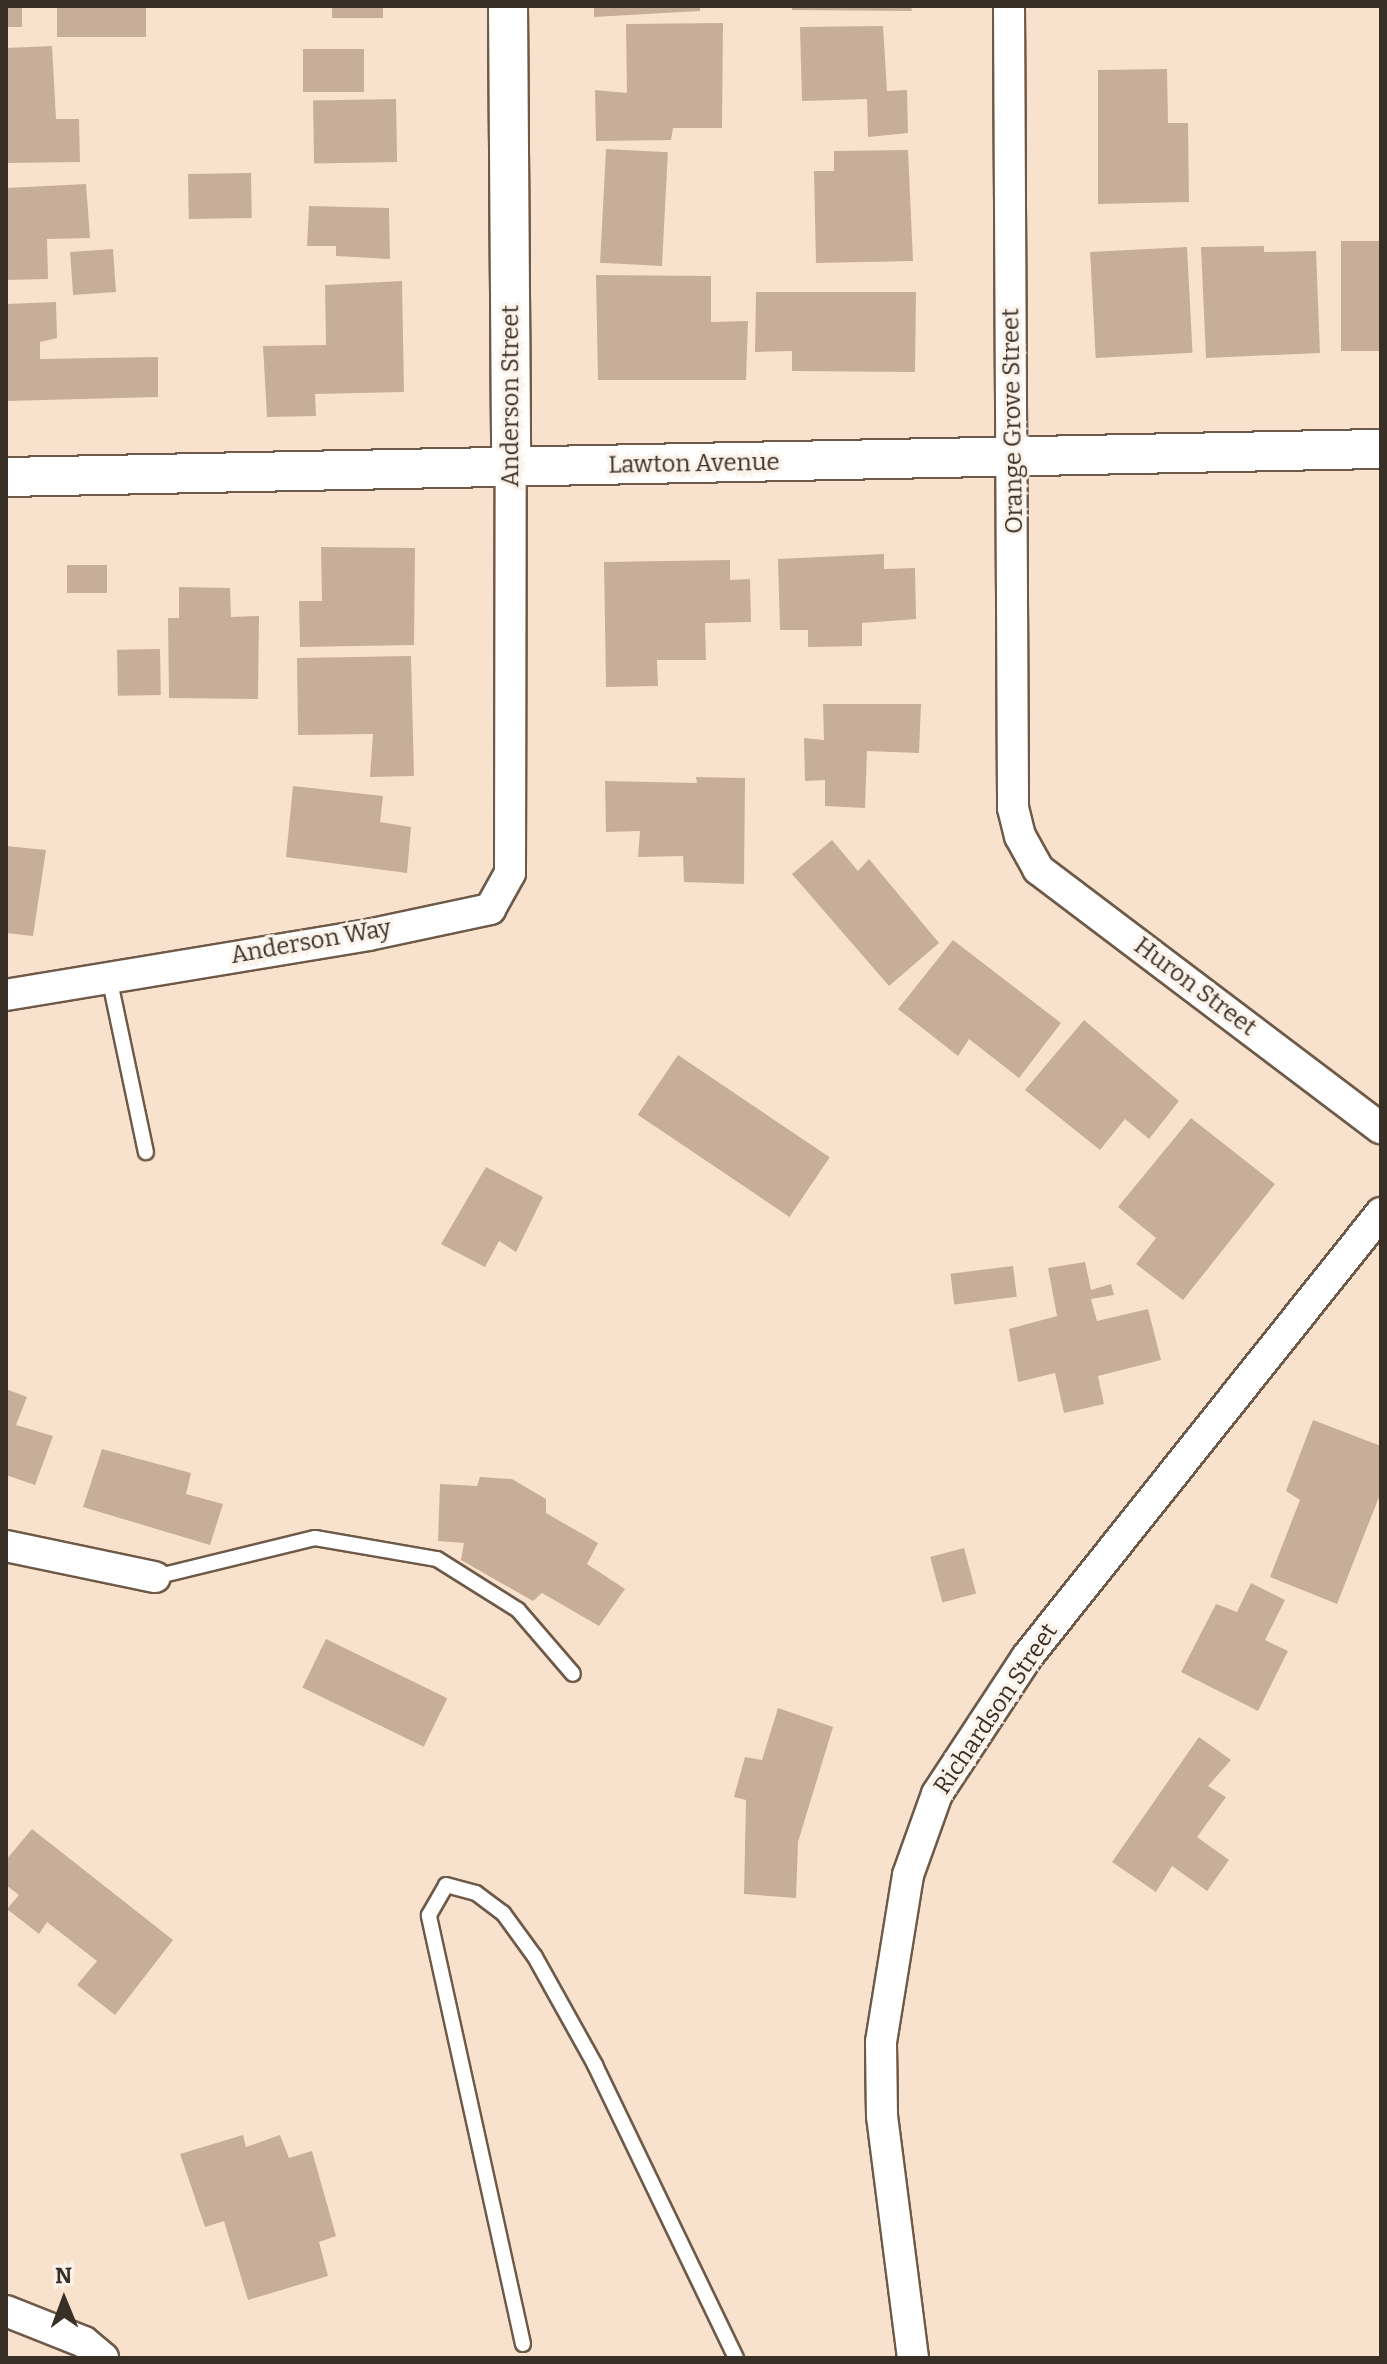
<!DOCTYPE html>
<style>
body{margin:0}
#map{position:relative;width:1387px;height:2364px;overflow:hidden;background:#f9e2cd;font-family:Bitter,serif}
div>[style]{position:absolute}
.building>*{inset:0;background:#c7ae98;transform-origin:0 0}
.roads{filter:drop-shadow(2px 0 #6e5a48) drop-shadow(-2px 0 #6e5a48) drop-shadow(0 2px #6e5a48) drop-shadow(0 -2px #6e5a48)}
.service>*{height:14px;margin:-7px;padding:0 7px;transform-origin:7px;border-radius:7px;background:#fff}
.minor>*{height:30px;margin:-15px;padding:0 15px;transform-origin:15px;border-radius:15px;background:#fff}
.tertiary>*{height:38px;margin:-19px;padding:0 19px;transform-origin:19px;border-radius:19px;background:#fff}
span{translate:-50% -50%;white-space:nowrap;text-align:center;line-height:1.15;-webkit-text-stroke:6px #fbf2ea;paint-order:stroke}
.street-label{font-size:24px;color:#382f27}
.frame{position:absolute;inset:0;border:8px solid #382f27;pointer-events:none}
.north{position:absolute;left:24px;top:2260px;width:80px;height:80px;-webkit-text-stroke:6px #fbf2ea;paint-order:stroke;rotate:359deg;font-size:22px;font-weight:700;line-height:32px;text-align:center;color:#382f27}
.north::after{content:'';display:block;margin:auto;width:28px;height:36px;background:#382f27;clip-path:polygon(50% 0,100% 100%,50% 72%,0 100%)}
</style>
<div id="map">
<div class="building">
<div style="left:6px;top:6px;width:16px;height:21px"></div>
<div style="left:57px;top:6px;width:89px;height:31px"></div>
<div style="left:332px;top:6px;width:51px;height:12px"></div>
<div style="clip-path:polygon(594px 6px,700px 6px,700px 11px,594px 17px)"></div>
<div style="clip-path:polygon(792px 6px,911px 6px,912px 11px,792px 10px)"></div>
<div style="clip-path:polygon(723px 23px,722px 128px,673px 128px,671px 140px,596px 141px,595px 90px,627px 93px,626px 24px)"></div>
<div style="clip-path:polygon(883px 26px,887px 91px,907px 90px,908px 133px,868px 137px,867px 99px,802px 101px,800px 27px)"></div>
<div style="clip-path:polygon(52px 46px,56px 119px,79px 119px,80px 162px,6px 163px,6px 48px)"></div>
<div style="left:364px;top:49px;width:43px;height:61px;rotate:90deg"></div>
<div style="clip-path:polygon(1167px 69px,1168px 123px,1188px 123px,1189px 202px,1098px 204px,1098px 70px)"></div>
<div style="left:396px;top:99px;width:63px;height:83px;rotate:89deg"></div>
<div style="left:606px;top:149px;width:62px;height:114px;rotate:3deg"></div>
<div style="clip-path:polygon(908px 150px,913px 261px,816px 263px,814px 171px,834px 171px,834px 151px)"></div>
<div style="left:251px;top:173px;width:45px;height:63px;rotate:89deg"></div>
<div style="clip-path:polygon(86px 184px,90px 238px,47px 239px,48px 279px,6px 280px,6px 188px)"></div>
<div style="clip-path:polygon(309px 206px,389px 208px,390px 259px,336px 256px,336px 246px,307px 246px)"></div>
<div style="left:1381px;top:241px;width:110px;height:40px;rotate:90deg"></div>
<div style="clip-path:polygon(1264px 246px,1264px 252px,1316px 251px,1320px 353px,1206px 358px,1201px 247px)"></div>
<div style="left:1187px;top:247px;width:106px;height:97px;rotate:87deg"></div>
<div style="left:113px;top:249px;width:43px;height:43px;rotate:86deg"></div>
<div style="clip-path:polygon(596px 275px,711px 276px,711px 322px,748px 321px,746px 380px,598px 380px)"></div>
<div style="clip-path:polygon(402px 281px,404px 392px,315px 394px,316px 416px,267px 417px,263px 346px,326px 345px,325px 285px)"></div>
<div style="clip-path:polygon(756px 292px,916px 292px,915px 372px,792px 371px,792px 351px,755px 352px)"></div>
<div style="clip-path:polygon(56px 302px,57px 338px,40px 342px,40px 359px,158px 357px,158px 397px,6px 401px,6px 304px)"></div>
<div style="clip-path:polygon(321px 547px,415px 548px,414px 645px,300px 647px,299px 601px,322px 601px)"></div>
<div style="clip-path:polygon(884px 554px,884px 569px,915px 568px,916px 619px,862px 623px,862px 646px,808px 647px,808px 630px,780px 630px,778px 559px)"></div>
<div style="clip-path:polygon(730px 560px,730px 580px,750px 579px,751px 622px,705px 623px,706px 660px,657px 660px,658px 686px,606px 687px,604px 562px)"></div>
<div style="left:107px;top:565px;width:28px;height:40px;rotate:90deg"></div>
<div style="clip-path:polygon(179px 587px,230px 588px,231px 617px,259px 616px,258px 699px,169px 698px,168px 618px,179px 618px)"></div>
<div style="left:160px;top:649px;width:46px;height:43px;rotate:89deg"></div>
<div style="clip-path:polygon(411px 656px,414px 776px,370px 777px,373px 734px,298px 735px,297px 658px)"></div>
<div style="clip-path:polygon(823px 704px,921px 704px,919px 753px,867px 751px,865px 808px,825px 806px,825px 780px,805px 781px,804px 738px,824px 740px)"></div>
<div style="clip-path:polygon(696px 777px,745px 778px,744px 884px,684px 882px,683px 856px,638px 857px,640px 831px,606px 832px,605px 781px,697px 783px)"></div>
<div style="clip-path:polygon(293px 786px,383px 796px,380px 822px,411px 827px,407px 873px,286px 857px)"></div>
<div style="clip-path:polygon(832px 840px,858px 871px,869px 859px,939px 943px,889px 986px,792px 874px)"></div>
<div style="clip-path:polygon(6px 846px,46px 850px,33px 936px,6px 933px)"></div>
<div style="clip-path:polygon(953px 940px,1061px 1023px,1019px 1078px,969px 1039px,958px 1056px,898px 1009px)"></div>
<div style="clip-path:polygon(1084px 1020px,1179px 1101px,1149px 1139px,1125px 1119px,1100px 1150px,1025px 1090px)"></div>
<div style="left:678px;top:1055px;width:183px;height:72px;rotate:34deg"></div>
<div style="clip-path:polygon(1191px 1118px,1275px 1184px,1183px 1300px,1136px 1264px,1156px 1238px,1118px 1207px)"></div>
<div style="clip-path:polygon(486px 1167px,543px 1197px,516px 1252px,499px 1241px,485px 1267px,441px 1244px)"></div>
<div style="clip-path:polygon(1085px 1262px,1091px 1290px,1111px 1284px,1114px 1295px,1091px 1299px,1097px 1321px,1148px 1309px,1161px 1360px,1098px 1376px,1104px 1404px,1064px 1413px,1055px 1373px,1018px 1382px,1009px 1329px,1057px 1316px,1048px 1268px)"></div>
<div style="left:1013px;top:1266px;width:31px;height:63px;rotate:83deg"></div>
<div style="clip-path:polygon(6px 1389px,27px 1397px,16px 1425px,53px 1436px,35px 1485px,6px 1475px)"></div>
<div style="clip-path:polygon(1313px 1420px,1381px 1446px,1381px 1492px,1337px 1604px,1270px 1577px,1300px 1500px,1286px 1491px)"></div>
<div style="clip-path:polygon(102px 1449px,191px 1473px,186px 1494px,223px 1504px,210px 1545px,83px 1507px)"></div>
<div style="clip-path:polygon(480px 1477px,512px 1479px,546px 1499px,546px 1513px,598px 1543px,587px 1564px,625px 1589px,599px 1626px,542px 1593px,533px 1601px,461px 1560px,464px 1543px,438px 1541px,440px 1484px,477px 1486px)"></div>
<div style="left:964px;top:1548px;width:47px;height:35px;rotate:75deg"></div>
<div style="clip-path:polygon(1251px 1583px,1285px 1600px,1265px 1640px,1288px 1651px,1258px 1711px,1181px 1672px,1216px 1604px,1237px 1612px)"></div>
<div style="left:326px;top:1639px;width:135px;height:54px;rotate:26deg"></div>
<div style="clip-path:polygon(778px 1708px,833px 1727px,798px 1842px,796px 1898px,744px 1894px,746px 1800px,734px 1797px,745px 1757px,762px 1760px)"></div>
<div style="clip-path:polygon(1199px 1737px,1231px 1760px,1208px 1786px,1226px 1797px,1197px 1837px,1229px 1860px,1207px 1891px,1172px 1866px,1156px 1892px,1112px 1862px)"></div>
<div style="clip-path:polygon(32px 1829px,173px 1940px,115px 2015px,77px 1985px,97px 1961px,47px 1922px,39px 1934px,7px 1909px,19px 1895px,6px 1885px,6px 1860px)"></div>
<div style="clip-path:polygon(243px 2135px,246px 2147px,280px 2135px,289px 2158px,312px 2151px,336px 2236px,319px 2242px,328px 2276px,248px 2300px,224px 2221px,205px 2227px,180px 2154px)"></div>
</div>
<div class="roads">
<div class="service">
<div style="left:109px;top:977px;width:179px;rotate:78.1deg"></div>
<div style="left:155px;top:1577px;width:165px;rotate:-13.7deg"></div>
<div style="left:315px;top:1538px;width:124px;rotate:9.8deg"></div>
<div style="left:437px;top:1559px;width:96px;rotate:32.2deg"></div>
<div style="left:518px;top:1610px;width:84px;rotate:49.3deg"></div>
<div style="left:523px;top:2344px;width:439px;rotate:-102.4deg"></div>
<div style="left:429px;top:1915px;width:34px;rotate:-60deg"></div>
<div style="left:446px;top:1885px;width:31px;rotate:15deg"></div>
<div style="left:476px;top:1893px;width:34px;rotate:37deg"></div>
<div style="left:503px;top:1913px;width:54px;rotate:54deg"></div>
<div style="left:535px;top:1957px;width:124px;rotate:60.9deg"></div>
<div style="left:595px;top:2065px;width:325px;rotate:64.3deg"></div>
</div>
<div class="minor">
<div style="left:1009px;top:6px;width:802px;rotate:89.71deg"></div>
<div style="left:1013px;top:808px;width:29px;rotate:76deg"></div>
<div style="left:1020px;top:836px;width:38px;rotate:61deg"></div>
<div style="left:1038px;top:869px;width:430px;rotate:37.1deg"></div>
<div style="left:6px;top:995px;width:367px;rotate:-9.4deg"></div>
<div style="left:368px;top:935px;width:125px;rotate:-12deg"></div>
<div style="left:490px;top:909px;width:41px;rotate:-60.9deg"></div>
<div style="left:510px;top:873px;width:405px;rotate:-89.9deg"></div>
<div style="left:6px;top:1546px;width:152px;rotate:11.8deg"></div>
<div style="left:6px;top:2311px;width:84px;rotate:21.7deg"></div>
<div style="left:84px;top:2342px;width:25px;rotate:40deg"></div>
<div style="left:913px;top:2358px;width:244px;rotate:-97.3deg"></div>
<div style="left:882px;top:2116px;width:74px;rotate:-90.8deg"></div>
<div style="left:881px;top:2042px;width:169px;rotate:-80.8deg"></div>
<div style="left:908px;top:1875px;width:86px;rotate:-70.3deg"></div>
<div style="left:937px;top:1794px;width:164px;rotate:-56.7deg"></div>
<div style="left:1027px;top:1657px;width:568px;rotate:-51.43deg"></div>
</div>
<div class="tertiary">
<div style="left:508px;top:6px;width:462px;rotate:89.6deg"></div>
<div style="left:6px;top:477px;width:1375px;rotate:-1.17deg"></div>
</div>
</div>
<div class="street-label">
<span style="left:511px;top:396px;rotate:-90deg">Anderson Street</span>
<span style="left:1013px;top:421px;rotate:-91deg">Orange Grove Street</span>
<span style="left:694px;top:464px;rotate:-1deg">Lawton Avenue</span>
<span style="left:311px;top:942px;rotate:-10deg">Anderson Way</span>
<span style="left:1195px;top:987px;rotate:37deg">Huron Street</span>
<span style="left:996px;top:1709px;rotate:-56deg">Richardson Street</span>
</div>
<div class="frame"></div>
<div class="north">N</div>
</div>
